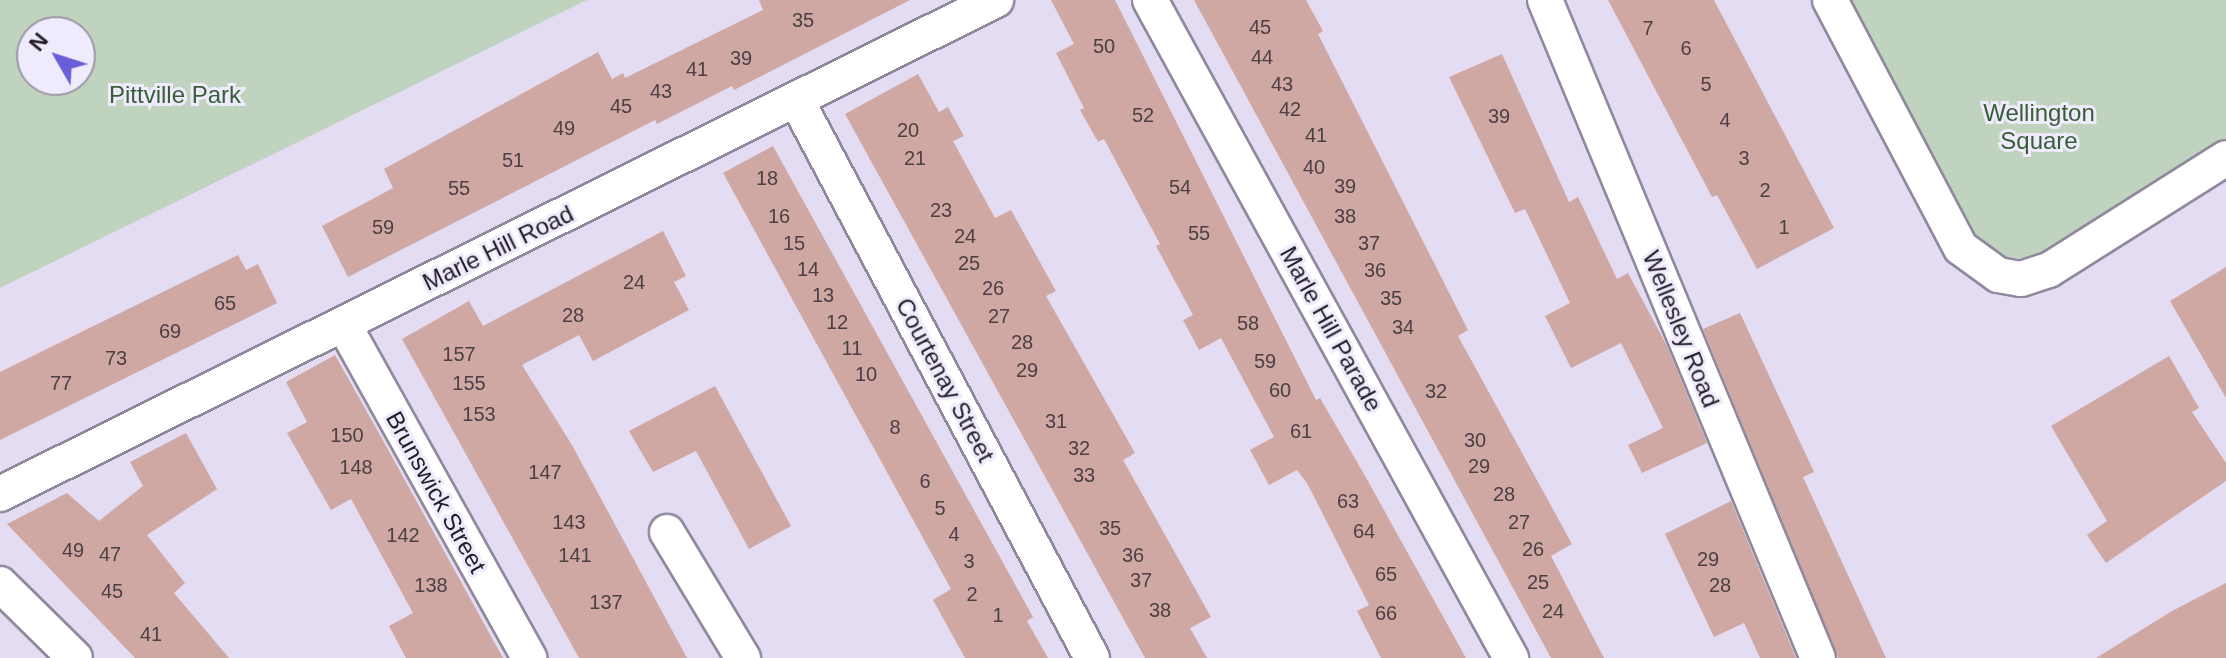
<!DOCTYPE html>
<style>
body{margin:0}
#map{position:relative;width:2226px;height:658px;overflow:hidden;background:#e3dcf3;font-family:Arial,sans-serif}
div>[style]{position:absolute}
.green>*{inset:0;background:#c0d3bf}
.building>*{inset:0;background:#d0a8a3}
.roads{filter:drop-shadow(2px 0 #90899e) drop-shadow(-2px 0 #90899e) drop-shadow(0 2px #90899e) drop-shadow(0 -2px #90899e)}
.minor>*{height:34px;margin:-17px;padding:0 17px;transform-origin:17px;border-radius:17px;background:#fff}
span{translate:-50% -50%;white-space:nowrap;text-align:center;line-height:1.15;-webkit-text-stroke:6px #f0eafd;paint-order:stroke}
.number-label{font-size:20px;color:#4c4044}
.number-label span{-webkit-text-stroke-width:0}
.park-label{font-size:24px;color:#375f37}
.street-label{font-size:24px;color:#201d25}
.north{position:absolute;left:16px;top:16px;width:80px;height:80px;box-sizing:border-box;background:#f0eafd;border:2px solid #9d98a7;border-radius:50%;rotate:309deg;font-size:22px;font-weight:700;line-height:32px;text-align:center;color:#201d25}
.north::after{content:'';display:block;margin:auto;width:28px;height:36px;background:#695fd8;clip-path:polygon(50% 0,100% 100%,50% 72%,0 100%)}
</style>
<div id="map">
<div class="green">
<div style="clip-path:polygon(evenodd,0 0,587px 0,0 288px,0 0,80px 32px,80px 80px,32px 80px,32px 32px,80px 32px)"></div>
<div style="clip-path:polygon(1830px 0,2226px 0,2226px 158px,2049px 270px,1978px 263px)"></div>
</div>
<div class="building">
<div style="clip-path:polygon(759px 0,910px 0,734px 90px,732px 86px,657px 124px,655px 120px,348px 277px,322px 226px,393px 188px,384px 169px,598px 52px,612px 79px,623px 73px,625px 78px,763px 10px)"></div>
<div style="clip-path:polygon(1051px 0,1115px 0,1316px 400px,1320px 398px,1364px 474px,1466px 658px,1381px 658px,1357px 611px,1369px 605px,1307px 483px,1297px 470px,1269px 485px,1250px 450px,1274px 437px,1221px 338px,1199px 350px,1183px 320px,1193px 315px,1156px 246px,1160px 244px,1104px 139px,1098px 142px,1080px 110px,1084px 108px,1056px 53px,1074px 44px)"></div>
<div style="clip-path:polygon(1194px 0,1306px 0,1323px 31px,1318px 34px,1468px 330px,1458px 336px,1572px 544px,1551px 556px,1604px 658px,1551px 658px)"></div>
<div style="clip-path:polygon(1608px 0,1714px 0,1834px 228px,1757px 269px,1717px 195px,1712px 197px)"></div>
<div style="clip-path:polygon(1502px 54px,1569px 202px,1578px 197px,1617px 279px,1628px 273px,1667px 346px,1707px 443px,1642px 473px,1628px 445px,1663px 428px,1621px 343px,1571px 368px,1545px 316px,1570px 303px,1525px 209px,1515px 213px,1449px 77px)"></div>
<div style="clip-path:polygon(918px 74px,939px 112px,948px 107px,964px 136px,953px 141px,995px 218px,1011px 210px,1056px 291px,1046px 296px,1135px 453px,1123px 460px,1211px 617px,1190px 628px,1207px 658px,1145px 658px,845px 114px)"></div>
<div style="clip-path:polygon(773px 146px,1033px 617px,1027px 621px,1048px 658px,965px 658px,933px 600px,951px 589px,723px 173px)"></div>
<div style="clip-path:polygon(663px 231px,686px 276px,674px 282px,689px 310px,593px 361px,579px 335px,522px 365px,572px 445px,687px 658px,579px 658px,402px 339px,469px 301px,483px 326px)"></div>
<div style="clip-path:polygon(238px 255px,246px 270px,258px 264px,277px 303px,0 440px,0 372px)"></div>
<div style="clip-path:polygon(2226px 267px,2226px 398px,2170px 301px)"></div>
<div style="clip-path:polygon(1740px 313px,1814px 472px,1803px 477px,1886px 658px,1838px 658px,1703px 329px)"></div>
<div style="clip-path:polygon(335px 355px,380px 435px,503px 658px,406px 658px,389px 626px,413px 613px,351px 499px,331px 510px,287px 433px,307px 422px,286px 382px)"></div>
<div style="clip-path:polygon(2169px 356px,2199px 408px,2192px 412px,2226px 463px,2226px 481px,2106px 563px,2087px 535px,2107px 521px,2051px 426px)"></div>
<div style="clip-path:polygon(715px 386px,791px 526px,749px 549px,696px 451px,653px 472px,629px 431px)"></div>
<div style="clip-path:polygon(186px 433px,217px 489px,147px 535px,185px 583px,174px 593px,229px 658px,135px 658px,7px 524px,67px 493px,99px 521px,143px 486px,130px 462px)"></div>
<div style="clip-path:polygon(1731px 501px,1796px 658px,1760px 658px,1744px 623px,1714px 637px,1665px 534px)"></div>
<div style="clip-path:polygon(2226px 583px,2226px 658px,2096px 658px,2172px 611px)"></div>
</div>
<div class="roads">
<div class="minor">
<div style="left:1150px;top:0;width:751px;rotate:61.25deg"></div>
<div style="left:1545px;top:0;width:712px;rotate:67.47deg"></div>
<div style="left:1830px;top:0;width:280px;rotate:62.2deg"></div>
<div style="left:1961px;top:248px;width:46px;rotate:36.1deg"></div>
<div style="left:1998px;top:275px;width:23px;rotate:10deg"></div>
<div style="left:2021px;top:279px;width:29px;rotate:-18deg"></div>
<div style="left:2049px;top:270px;width:209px;rotate:-32.3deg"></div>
<div style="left:797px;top:101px;width:630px;rotate:62.09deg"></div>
<div style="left:344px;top:325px;width:381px;rotate:60.9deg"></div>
<div style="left:0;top:494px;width:1112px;rotate:-26.38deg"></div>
<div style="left:667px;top:532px;width:147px;rotate:58.9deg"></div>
<div style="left:0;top:584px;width:105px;rotate:44.6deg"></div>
</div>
</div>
<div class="number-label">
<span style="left:803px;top:20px">35</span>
<span style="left:1260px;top:27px">45</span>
<span style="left:1648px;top:28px">7</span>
<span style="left:1104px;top:46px">50</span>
<span style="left:1686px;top:48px">6</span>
<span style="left:1262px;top:57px">44</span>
<span style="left:741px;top:58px">39</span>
<span style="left:697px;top:69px">41</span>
<span style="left:1282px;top:84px">43</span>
<span style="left:1706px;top:84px">5</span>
<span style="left:661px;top:91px">43</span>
<span style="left:621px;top:106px">45</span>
<span style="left:1290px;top:109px">42</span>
<span style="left:1143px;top:115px">52</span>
<span style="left:1499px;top:116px">39</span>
<span style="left:1725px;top:120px">4</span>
<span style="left:564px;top:128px">49</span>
<span style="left:908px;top:130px">20</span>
<span style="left:1316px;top:135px">41</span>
<span style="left:915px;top:158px">21</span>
<span style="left:1744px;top:158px">3</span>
<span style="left:513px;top:160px">51</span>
<span style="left:1314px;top:167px">40</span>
<span style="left:767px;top:178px">18</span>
<span style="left:1345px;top:186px">39</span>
<span style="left:1180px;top:187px">54</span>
<span style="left:459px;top:188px">55</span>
<span style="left:1765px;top:190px">2</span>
<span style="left:941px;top:210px">23</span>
<span style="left:779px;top:216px">16</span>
<span style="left:1345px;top:216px">38</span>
<span style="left:383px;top:227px">59</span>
<span style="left:1784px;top:227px">1</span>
<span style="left:1199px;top:233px">55</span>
<span style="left:965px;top:236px">24</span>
<span style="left:794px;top:243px">15</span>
<span style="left:1369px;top:243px">37</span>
<span style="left:969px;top:263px">25</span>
<span style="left:808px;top:269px">14</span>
<span style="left:1375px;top:270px">36</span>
<span style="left:634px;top:282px">24</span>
<span style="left:993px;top:288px">26</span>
<span style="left:823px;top:295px">13</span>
<span style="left:1391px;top:298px">35</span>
<span style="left:225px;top:303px">65</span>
<span style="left:573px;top:315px">28</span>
<span style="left:999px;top:316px">27</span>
<span style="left:837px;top:322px">12</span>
<span style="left:1248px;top:323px">58</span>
<span style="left:1403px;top:327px">34</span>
<span style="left:170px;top:331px">69</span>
<span style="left:1022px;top:342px">28</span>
<span style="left:852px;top:348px">11</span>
<span style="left:459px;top:354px">157</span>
<span style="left:116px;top:358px">73</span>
<span style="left:1265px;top:361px">59</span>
<span style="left:1027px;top:370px">29</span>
<span style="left:866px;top:374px">10</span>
<span style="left:61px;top:383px">77</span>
<span style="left:469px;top:383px">155</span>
<span style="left:1280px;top:390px">60</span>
<span style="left:1436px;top:391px">32</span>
<span style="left:479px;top:414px">153</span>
<span style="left:1056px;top:421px">31</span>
<span style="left:895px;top:427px">8</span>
<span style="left:1301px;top:431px">61</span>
<span style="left:347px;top:435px">150</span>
<span style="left:1475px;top:440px">30</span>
<span style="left:1079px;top:448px">32</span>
<span style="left:1479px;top:466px">29</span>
<span style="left:356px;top:467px">148</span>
<span style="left:545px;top:472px">147</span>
<span style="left:1084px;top:475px">33</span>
<span style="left:925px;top:481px">6</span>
<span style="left:1504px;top:494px">28</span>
<span style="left:1348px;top:501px">63</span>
<span style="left:940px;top:508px">5</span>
<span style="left:569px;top:522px">143</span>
<span style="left:1519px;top:522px">27</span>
<span style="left:1110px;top:528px">35</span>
<span style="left:1364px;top:531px">64</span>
<span style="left:954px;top:534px">4</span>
<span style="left:403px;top:535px">142</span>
<span style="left:1533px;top:549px">26</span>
<span style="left:73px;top:550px">49</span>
<span style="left:110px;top:554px">47</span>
<span style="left:575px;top:555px">141</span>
<span style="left:1133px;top:555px">36</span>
<span style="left:1708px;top:559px">29</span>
<span style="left:969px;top:561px">3</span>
<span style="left:1386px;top:574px">65</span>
<span style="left:1141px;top:580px">37</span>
<span style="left:1538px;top:582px">25</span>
<span style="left:431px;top:585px">138</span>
<span style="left:1720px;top:585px">28</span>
<span style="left:112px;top:591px">45</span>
<span style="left:972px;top:594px">2</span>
<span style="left:606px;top:602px">137</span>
<span style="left:1160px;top:610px">38</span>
<span style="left:1553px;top:611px">24</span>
<span style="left:1386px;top:613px">66</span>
<span style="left:998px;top:615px">1</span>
<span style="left:151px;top:634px">41</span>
</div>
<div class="park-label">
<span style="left:175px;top:95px">Pittville Park</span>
<span style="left:2039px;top:127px">Wellington<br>Square</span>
</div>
<div class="street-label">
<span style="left:498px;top:248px;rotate:-26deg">Marle Hill Road</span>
<span style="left:1331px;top:329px;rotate:61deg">Marle Hill Parade</span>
<span style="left:1681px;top:329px;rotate:68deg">Wellesley Road</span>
<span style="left:945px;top:380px;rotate:62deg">Courtenay Street</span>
<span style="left:436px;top:492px;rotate:61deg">Brunswick Street</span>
</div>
<div class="north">N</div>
</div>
